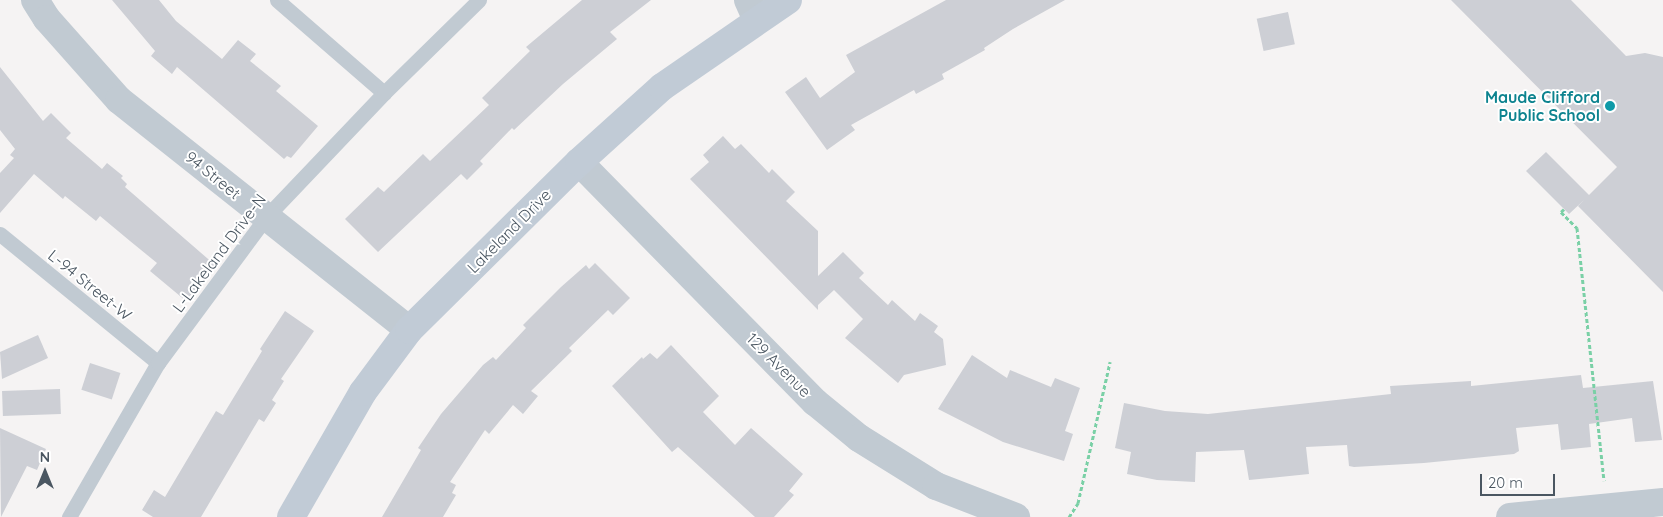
<!DOCTYPE html>
<style>
body{margin:0}
#map{position:relative;width:1663px;height:517px;overflow:hidden;background:#f5f3f3;font-family:Quicksand,sans-serif}
div>[style]{position:absolute}
.building>*{inset:0;background:#cdcfd5;transform-origin:0 0}
.path>*{height:3px;margin-top:-1.5px;transform-origin:0;background:repeating-linear-gradient(90deg,#7ad0a6 0 4px,transparent 0 6.5px)}
.lane>*{height:15px;margin:-7.5px;padding:0 7.5px;transform-origin:7.5px;border-radius:7.5px;background:#c1cad2}
.street>*{height:28px;margin:-14px;padding:0 14px;transform-origin:14px;border-radius:14px;background:#c1cad2}
.secondary>*{height:28px;margin:-14px;padding:0 14px;transform-origin:14px;border-radius:14px;background:#c1cbd6}
.dots>*{width:14px;height:14px;translate:-50% -50%;box-sizing:border-box;border:2px solid #fff;border-radius:50%}
span{translate:-50% -50%;white-space:nowrap;text-align:center;line-height:1.15;-webkit-text-stroke:4px #fff;paint-order:stroke}
.culture-label{font-size:16px;color:#0d838f;font-weight:700}
.right{translate:-100% -50%;text-align:right}
.street-label{font-size:16px;color:#4a5661}
.north{position:absolute;left:20px;top:447px;width:50px;height:50px;-webkit-text-stroke:4px #fff;paint-order:stroke;rotate:0deg;font-size:14px;font-weight:700;line-height:20px;text-align:center;color:#4a5661}
.north::after{content:'';display:block;margin:auto;width:18px;height:22px;background:#4a5661;clip-path:polygon(50% 0,100% 100%,50% 72%,0 100%)}
.scale{position:absolute;left:1480px;top:474px;width:75px;height:22px;box-sizing:border-box;border:2px solid #4a5661;border-top:0;padding-left:6px;font-size:15px;line-height:18px;white-space:nowrap;color:#4a5661;-webkit-text-stroke:4px #fff;paint-order:stroke}
</style>
<div id="map">
<div class="building">
<div style="clip-path:polygon(112px 0,159px 0,176px 21px,222px 59px,238px 40px,256px 54px,250px 61px,281px 86px,276px 91px,318px 126px,291px 158px,287px 156px,284px 159px,177px 67px,172px 74px,151px 56px,155px 51px)"></div>
<div style="clip-path:polygon(582px 0,651px 0,610px 32px,617px 39px,563px 84px,514px 130px,512px 128px,480px 161px,483px 164px,467px 180px,461px 174px,378px 252px,345px 219px,378px 187px,384px 192px,423px 154px,430px 161px,489px 105px,482px 98px,530px 51px,526px 47px)"></div>
<div style="clip-path:polygon(946px 0,1065px 0,1013px 29px,984px 48px,985px 50px,942px 74px,944px 79px,916px 94px,914px 90px,851px 125px,855px 130px,827px 150px,785px 92px,806px 77px,820px 98px,855px 72px,846px 55px)"></div>
<div style="clip-path:polygon(1451px 0,1571px 0,1626px 56px,1645px 53px,1663px 57px,1663px 292px,1578px 206px,1584px 200px,1569px 214px,1526px 171px,1546px 152px,1589px 195px,1617px 167px)"></div>
<div style="left:1288px;top:12px;width:33px;height:32px;rotate:78deg"></div>
<div style="clip-path:polygon(0 67px,43px 121px,51px 113px,71px 133px,66px 138px,102px 169px,107px 163px,123px 176px,121px 178px,127px 184px,125px 187px,215px 265px,186px 301px,150px 271px,157px 263px,130px 241px,100px 216px,96px 221px,65px 196px,63px 199px,34px 174px,0 213px,0 173px,14px 158px,10px 155px,15px 149px,0 130px)"></div>
<div style="clip-path:polygon(723px 136px,735px 149px,741px 144px,769px 173px,772px 169px,795px 192px,786px 201px,818px 231px,818px 276px,843px 252px,864px 273px,859px 278px,888px 305px,892px 300px,915px 321px,920px 313px,938px 326px,934px 332px,943px 339px,946px 365px,904px 375px,898px 383px,845px 338px,863px 319px,834px 290px,818px 305px,818px 310px,690px 179px,709px 162px,703px 155px)"></div>
<div style="clip-path:polygon(595px 263px,630px 298px,613px 315px,608px 310px,569px 348px,572px 351px,531px 391px,538px 396px,523px 414px,513px 405px,489px 434px,485px 430px,450px 482px,456px 485px,452px 493px,456px 495px,443px 517px,382px 517px,421px 450px,418px 448px,441px 414px,483px 365px,493px 357px,496px 360px,526px 328px,523px 325px,561px 287px,586px 265px,589px 269px)"></div>
<div style="clip-path:polygon(285px 311px,314px 331px,281px 379px,284px 381px,272px 400px,276px 403px,264px 422px,259px 419px,201px 517px,153px 517px,142px 510px,154px 490px,165px 497px,216px 411px,223px 415px,262px 351px,260px 349px)"></div>
<div style="clip-path:polygon(38px 335px,48px 358px,2px 379px,0 352px)"></div>
<div style="clip-path:polygon(671px 345px,719px 396px,703px 412px,735px 445px,751px 428px,803px 474px,789px 491px,794px 495px,774px 517px,755px 517px,678px 447px,672px 452px,612px 386px,642px 357px,643px 359px,650px 353px,657px 359px)"></div>
<div style="clip-path:polygon(972px 355px,1007px 378px,1010px 370px,1051px 387px,1055px 378px,1080px 388px,1065px 431px,1073px 434px,1064px 461px,1003px 442px,938px 409px)"></div>
<div style="left:90px;top:363px;width:32px;height:28px;rotate:18deg"></div>
<div style="clip-path:polygon(1581px 375px,1583px 388px,1653px 381px,1662px 440px,1635px 442px,1632px 418px,1589px 424px,1591px 447px,1561px 450px,1558px 424px,1516px 428px,1519px 451px,1514px 454px,1424px 463px,1354px 467px,1349px 466px,1347px 445px,1306px 447px,1309px 474px,1249px 480px,1244px 450px,1196px 452px,1195px 482px,1157px 480px,1127px 474px,1131px 452px,1115px 448px,1124px 403px,1165px 411px,1208px 414px,1391px 394px,1390px 386px,1471px 381px,1471px 386px)"></div>
<div style="left:60px;top:389px;width:25px;height:58px;rotate:88deg"></div>
<div style="clip-path:polygon(0 428px,46px 449px,37px 470px,27px 466px,1px 517px)"></div>
</div>
<div class="path">
<div style="left:1564px;top:209px;width:4px;rotate:135deg"></div>
<div style="left:1561px;top:212px;width:23px;rotate:45deg"></div>
<div style="left:1577px;top:228px;width:254px;rotate:83.9deg"></div>
<div style="left:1069px;top:517px;width:17px;rotate:-57deg"></div>
<div style="left:1078px;top:503px;width:145px;rotate:-77.2deg"></div>
</div>
<div class="lane">
<div style="left:277px;top:0;width:142px;rotate:41deg"></div>
<div style="left:0;top:234px;width:204px;rotate:39.2deg"></div>
<div style="left:69px;top:517px;width:178px;rotate:-60deg"></div>
<div style="left:158px;top:363px;width:182px;rotate:-53.5deg"></div>
<div style="left:266px;top:217px;width:171px;rotate:-46.4deg"></div>
<div style="left:384px;top:93px;width:133px;rotate:-44.4deg"></div>
</div>
<div class="street">
<div style="left:35px;top:0;width:22px;rotate:58deg"></div>
<div style="left:47px;top:19px;width:108px;rotate:48.4deg"></div>
<div style="left:119px;top:100px;width:370px;rotate:38.4deg"></div>
<div style="left:748px;top:0;width:22px;rotate:66deg"></div>
<div style="left:579px;top:162px;width:337px;rotate:45.5deg"></div>
<div style="left:815px;top:402px;width:57px;rotate:39.3deg"></div>
<div style="left:859px;top:438px;width:91px;rotate:31.9deg"></div>
<div style="left:936px;top:486px;width:86px;rotate:21.2deg"></div>
<div style="left:1510px;top:517px;width:154px;rotate:-5.6deg"></div>
</div>
<div class="secondary">
<div style="left:291px;top:517px;width:144px;rotate:-60.1deg"></div>
<div style="left:363px;top:392px;width:77px;rotate:-53.4deg"></div>
<div style="left:409px;top:330px;width:239px;rotate:-44.7deg"></div>
<div style="left:579px;top:162px;width:112px;rotate:-42.1deg"></div>
<div style="left:662px;top:87px;width:153px;rotate:-34.6deg"></div>
</div>
<div class="dots">
<div style="left:1610px;top:106px;background:#0f9aa8"></div>
</div>
<div class="culture-label">
<span class="right" style="left:1600px;top:106px">Maude Clifford<br>Public School</span>
</div>
<div class="street-label">
<span style="left:213px;top:175px;rotate:39deg">94 Street</span>
<span style="left:509px;top:231px;rotate:-45deg">Lakeland Drive</span>
<span style="left:219px;top:253px;rotate:-53deg">L-Lakeland Drive-N</span>
<span style="left:90px;top:285px;rotate:39deg">L-94 Street-W</span>
<span style="left:779px;top:365px;rotate:45deg">129 Avenue</span>
</div>
<div class="north">N</div>
<div class="scale">20 m</div>
</div>
